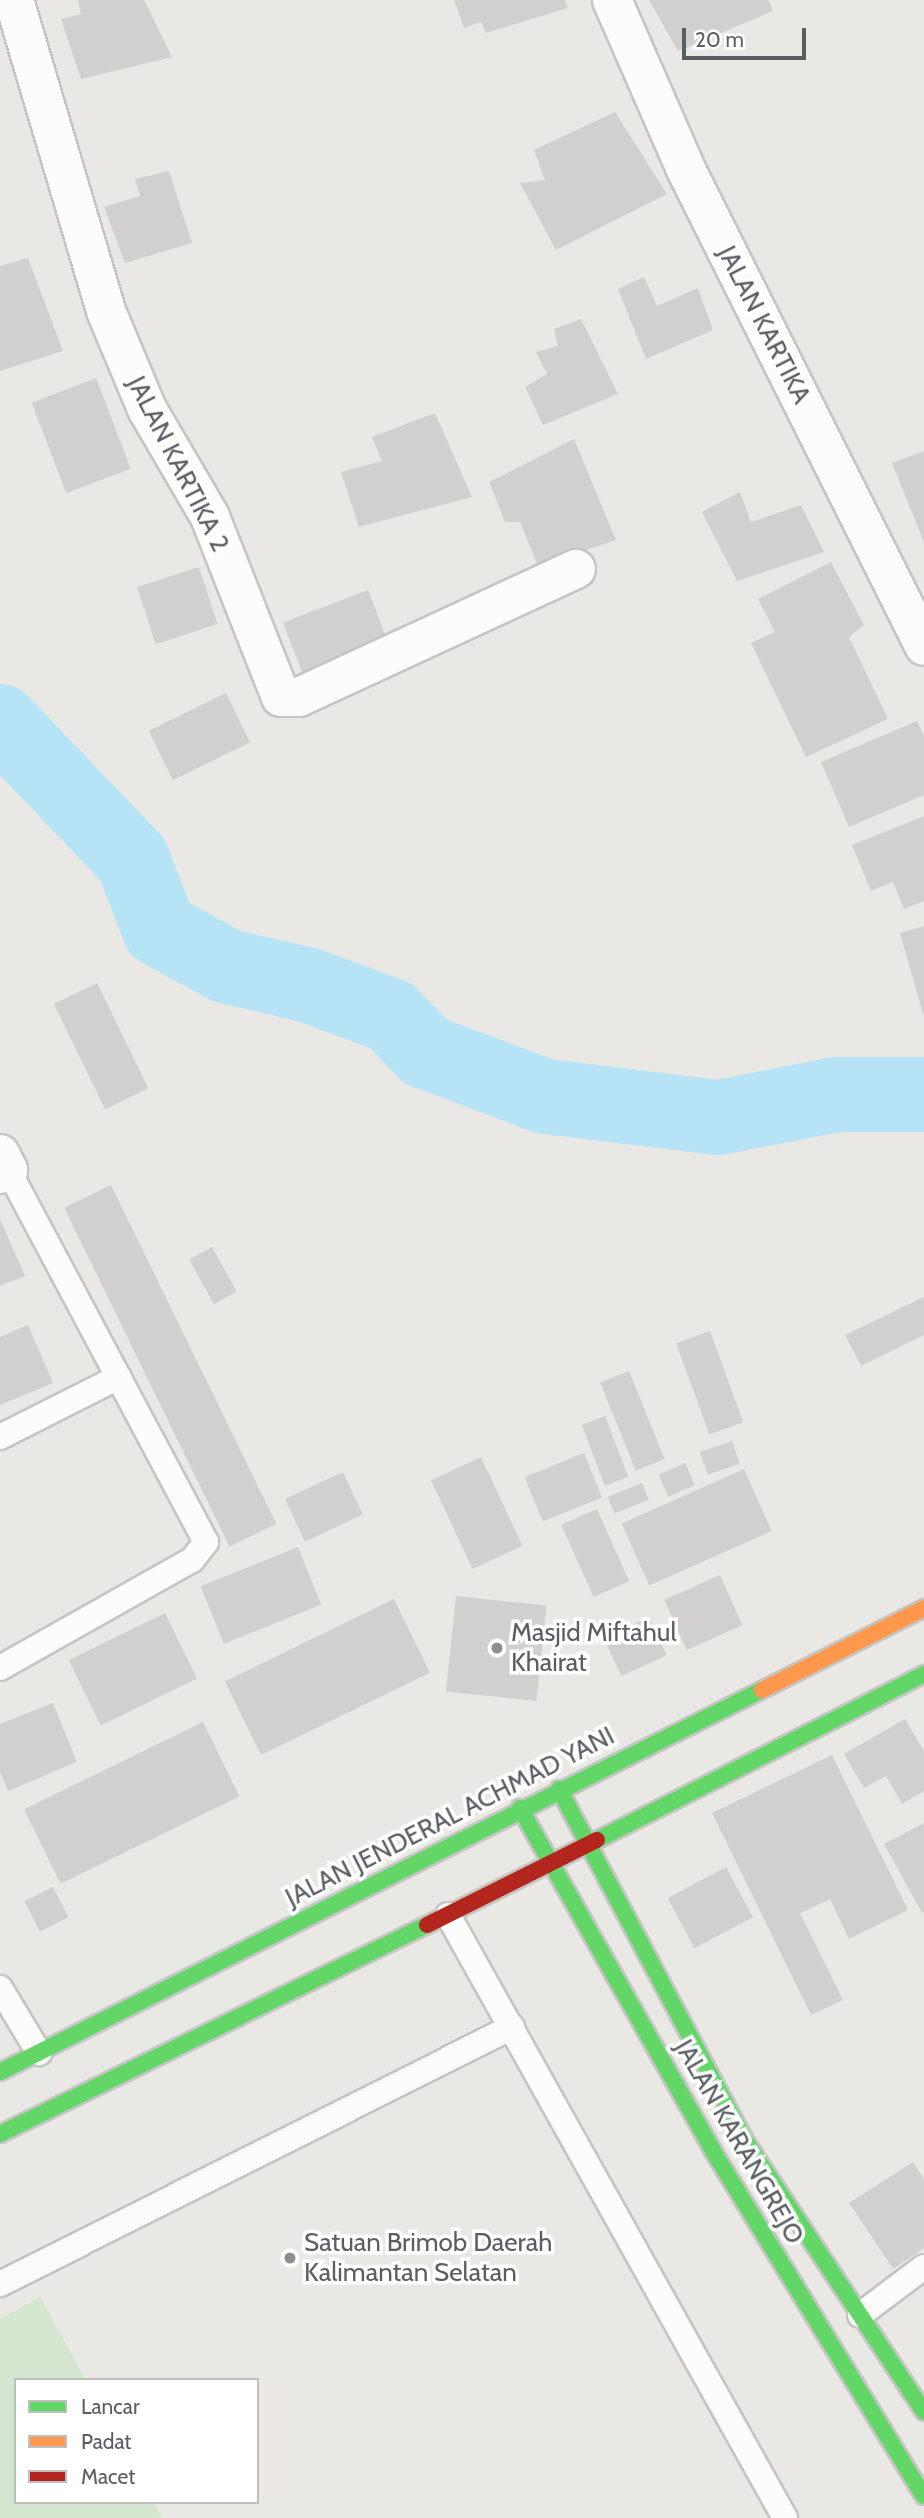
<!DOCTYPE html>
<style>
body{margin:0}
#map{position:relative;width:924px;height:2518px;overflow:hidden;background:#eae8e4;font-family:Cabin,sans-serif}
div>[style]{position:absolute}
.green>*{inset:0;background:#d4e6cf}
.river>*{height:75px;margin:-37.5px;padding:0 37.5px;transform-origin:37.5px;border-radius:37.5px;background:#b6e3f6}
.building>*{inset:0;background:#d2d0ce;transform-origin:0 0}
.roads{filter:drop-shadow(2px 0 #c5c5c4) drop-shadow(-2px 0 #c5c5c4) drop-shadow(0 2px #c5c5c4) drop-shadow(0 -2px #c5c5c4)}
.lane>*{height:24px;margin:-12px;padding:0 12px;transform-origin:12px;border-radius:12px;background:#fcfcfb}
.street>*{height:38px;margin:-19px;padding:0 19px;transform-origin:19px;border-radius:19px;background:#fcfcfb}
.fast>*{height:16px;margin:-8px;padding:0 8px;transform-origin:8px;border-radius:8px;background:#63d668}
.slow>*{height:16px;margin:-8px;padding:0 8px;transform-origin:8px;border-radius:8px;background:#ff974d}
.jam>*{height:16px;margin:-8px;padding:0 8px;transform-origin:8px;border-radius:8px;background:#b3261e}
.dots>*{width:19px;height:19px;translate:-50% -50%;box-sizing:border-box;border:4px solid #fff;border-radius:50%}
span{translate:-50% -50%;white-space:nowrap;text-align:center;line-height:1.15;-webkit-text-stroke:7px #fff;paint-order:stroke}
.street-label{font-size:26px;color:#5a5e62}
.poi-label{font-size:26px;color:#5a5e62}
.left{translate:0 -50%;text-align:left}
.legend{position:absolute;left:14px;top:2378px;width:245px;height:126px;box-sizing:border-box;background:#fff;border:2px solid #bdbfc0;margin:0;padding:9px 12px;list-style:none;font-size:21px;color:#5a5e62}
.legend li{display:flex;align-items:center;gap:14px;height:35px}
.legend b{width:35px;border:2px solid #bdbfc0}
.scale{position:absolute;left:682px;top:28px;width:124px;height:32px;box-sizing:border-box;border:4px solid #5a5e62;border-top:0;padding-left:9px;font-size:21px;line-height:24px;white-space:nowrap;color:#5a5e62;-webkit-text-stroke:5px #fff;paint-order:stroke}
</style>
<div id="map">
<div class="green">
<div style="clip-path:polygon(40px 2297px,86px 2380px,16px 2380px,16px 2502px,154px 2502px,162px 2518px,0 2518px,0 2319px)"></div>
</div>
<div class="river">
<div style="left:0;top:721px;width:191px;rotate:46.3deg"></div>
<div style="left:132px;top:859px;width:75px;rotate:68.9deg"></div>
<div style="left:159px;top:929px;width:77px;rotate:28.6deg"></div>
<div style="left:227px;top:966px;width:84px;rotate:13deg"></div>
<div style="left:309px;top:985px;width:86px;rotate:20.3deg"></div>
<div style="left:390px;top:1015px;width:50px;rotate:45.8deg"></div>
<div style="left:425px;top:1051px;width:128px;rotate:20.6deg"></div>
<div style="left:545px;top:1096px;width:174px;rotate:6.9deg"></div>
<div style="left:718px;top:1117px;width:120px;rotate:-11deg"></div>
<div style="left:836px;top:1094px;width:88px"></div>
</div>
<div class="building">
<div style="clip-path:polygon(78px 0,144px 0,172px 57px,81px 79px,61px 19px,81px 14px)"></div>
<div style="clip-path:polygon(454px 0,565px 0,568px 8px,486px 33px,481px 22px,464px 28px)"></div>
<div style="clip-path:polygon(649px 0,768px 0,773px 11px,678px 51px)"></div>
<div style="clip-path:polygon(615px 112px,667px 194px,556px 250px,520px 183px,545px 180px,534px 150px)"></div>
<div style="clip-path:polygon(169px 171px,192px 243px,125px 263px,104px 207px,140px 196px,135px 179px)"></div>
<div style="clip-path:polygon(28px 258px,63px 351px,0 371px,0 266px)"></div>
<div style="clip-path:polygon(644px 277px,657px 306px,698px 288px,713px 330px,646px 359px,618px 289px)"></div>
<div style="clip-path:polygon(581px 319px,618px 394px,543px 425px,525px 387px,547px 374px,536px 352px,558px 346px,554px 329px)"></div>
<div style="left:96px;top:378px;width:97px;height:69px;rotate:69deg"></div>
<div style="clip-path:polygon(435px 413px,472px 497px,359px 527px,341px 472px,382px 461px,372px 437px)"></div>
<div style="clip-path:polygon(574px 439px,616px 540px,538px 566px,520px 522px,505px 522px,489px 482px)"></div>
<div style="clip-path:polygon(924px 451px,924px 542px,892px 463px)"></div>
<div style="clip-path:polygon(740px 492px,751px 522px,801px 505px,824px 552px,737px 581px,702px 512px)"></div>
<div style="clip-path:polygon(831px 562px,864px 625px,849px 637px,888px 719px,806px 757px,751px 643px,775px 632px,758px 599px)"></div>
<div style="left:199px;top:567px;width:60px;height:65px;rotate:72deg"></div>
<div style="left:368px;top:590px;width:55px;height:91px;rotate:69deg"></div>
<div style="left:226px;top:693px;width:55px;height:86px;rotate:64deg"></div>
<div style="clip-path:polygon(917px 721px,924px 736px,924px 795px,849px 827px,821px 762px)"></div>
<div style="clip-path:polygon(924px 816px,924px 901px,904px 909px,893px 882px,871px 891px,852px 845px)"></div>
<div style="clip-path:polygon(924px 926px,924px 1013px,923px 1014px,900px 933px)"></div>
<div style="left:97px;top:983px;width:117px;height:48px;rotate:64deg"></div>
<div style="left:111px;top:1185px;width:377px;height:52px;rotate:64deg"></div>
<div style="clip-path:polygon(0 1219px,25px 1276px,0 1286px)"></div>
<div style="left:212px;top:1247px;width:51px;height:26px;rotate:61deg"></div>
<div style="clip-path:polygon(924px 1297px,924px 1335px,861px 1366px,845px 1335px)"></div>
<div style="clip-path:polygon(28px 1325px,53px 1383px,0 1405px,0 1337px)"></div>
<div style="left:710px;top:1331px;width:97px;height:36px;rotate:70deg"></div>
<div style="left:629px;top:1371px;width:95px;height:31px;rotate:68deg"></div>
<div style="left:605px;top:1416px;width:65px;height:25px;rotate:69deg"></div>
<div style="left:732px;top:1441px;width:24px;height:34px;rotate:71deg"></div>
<div style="left:584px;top:1453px;width:48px;height:64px;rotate:68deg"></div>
<div style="left:481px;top:1457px;width:98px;height:55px;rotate:65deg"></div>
<div style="left:685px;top:1463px;width:24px;height:29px;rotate:66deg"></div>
<div style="left:744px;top:1469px;width:68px;height:134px;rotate:66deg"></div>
<div style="left:343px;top:1472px;width:47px;height:64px;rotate:65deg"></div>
<div style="left:642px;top:1483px;width:18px;height:37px;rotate:68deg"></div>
<div style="left:597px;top:1509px;width:79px;height:39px;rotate:66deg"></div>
<div style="left:298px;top:1547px;width:62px;height:105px;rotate:68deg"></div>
<div style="left:720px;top:1575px;width:55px;height:61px;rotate:66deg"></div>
<div style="left:456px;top:1596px;width:91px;height:96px;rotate:6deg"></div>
<div style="left:394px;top:1599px;width:82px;height:188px;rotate:64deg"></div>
<div style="left:165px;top:1613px;width:73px;height:107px;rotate:64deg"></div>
<div style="left:649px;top:1617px;width:42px;height:50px;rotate:65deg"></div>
<div style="clip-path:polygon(53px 1703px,77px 1762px,8px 1791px,0 1772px,0 1724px)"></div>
<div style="clip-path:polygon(905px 1719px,924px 1751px,924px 1791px,902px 1804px,886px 1776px,864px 1788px,844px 1754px)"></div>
<div style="left:203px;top:1722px;width:83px;height:199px;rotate:64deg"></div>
<div style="clip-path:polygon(832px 1755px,908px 1910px,849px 1939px,830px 1899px,800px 1913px,843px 2000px,811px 2015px,712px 1813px)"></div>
<div style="clip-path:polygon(924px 1823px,924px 1912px,922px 1913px,884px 1844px)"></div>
<div style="left:726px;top:1867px;width:57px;height:66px;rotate:62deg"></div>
<div style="left:53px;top:1887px;width:34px;height:32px;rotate:63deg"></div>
<div style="clip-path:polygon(913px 2162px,924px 2179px,924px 2248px,893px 2269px,849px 2203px)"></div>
</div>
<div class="roads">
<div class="lane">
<div style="left:0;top:1437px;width:133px;rotate:-26.8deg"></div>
<div style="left:0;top:1668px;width:220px;rotate:-29.4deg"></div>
<div style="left:192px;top:1560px;width:23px;rotate:-52deg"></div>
<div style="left:206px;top:1542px;width:421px;rotate:-118deg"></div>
<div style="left:448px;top:1915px;width:691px;rotate:60.8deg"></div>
<div style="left:0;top:1988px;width:76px;rotate:59deg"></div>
<div style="left:0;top:2284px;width:573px;rotate:-26.65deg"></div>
<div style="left:860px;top:2315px;width:80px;rotate:-36.9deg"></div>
</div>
<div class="street">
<div style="left:14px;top:0;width:324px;rotate:73.5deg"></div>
<div style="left:106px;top:311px;width:106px;rotate:67.3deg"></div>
<div style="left:147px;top:409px;width:125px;rotate:59.7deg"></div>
<div style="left:210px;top:517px;width:193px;rotate:68.5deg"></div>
<div style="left:281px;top:697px;width:18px"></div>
<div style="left:299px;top:697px;width:305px;rotate:-24.8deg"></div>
<div style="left:612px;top:0;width:182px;rotate:66.4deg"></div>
<div style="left:685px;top:167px;width:535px;rotate:63.48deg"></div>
<div style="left:0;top:1154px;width:18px;rotate:63deg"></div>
<div style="left:8px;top:1170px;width:9px;rotate:153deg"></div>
</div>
<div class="fast">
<div style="left:559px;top:1789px;width:399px;rotate:62.1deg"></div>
<div style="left:746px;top:2142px;width:323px;rotate:56.6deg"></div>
<div style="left:520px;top:1808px;width:394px;rotate:60.6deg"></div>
<div style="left:713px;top:2151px;width:404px;rotate:58.6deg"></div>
<div style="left:597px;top:1840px;width:367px;rotate:-26.9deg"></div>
<div style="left:0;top:2072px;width:852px;rotate:-26.63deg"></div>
<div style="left:0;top:2134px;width:475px;rotate:-26.1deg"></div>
</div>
<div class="slow">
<div style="left:762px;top:1690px;width:182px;rotate:-26.8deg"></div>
</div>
<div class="jam">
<div style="left:427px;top:1925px;width:190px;rotate:-26.6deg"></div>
</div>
</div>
<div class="dots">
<div style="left:497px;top:1648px;background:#8c8e90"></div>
<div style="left:290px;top:2258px;background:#8c8e90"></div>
</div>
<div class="street-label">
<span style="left:764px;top:325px;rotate:63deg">JALAN KARTIKA</span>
<span style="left:178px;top:464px;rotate:63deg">JALAN KARTIKA 2</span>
<span style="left:450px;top:1817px;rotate:-27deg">JALAN JENDERAL ACHMAD YANI</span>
<span style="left:739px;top:2142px;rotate:60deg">JALAN KARANGREJO</span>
</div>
<div class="poi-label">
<span class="left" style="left:511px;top:1648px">Masjid Miftahul<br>Khairat</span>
<span class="left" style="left:304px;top:2258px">Satuan Brimob Daerah<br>Kalimantan Selatan</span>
</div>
<ul class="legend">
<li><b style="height:9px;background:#63d668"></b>Lancar</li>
<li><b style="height:9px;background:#ff974d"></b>Padat</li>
<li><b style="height:9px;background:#b3261e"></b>Macet</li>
</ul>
<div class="scale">20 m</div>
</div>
